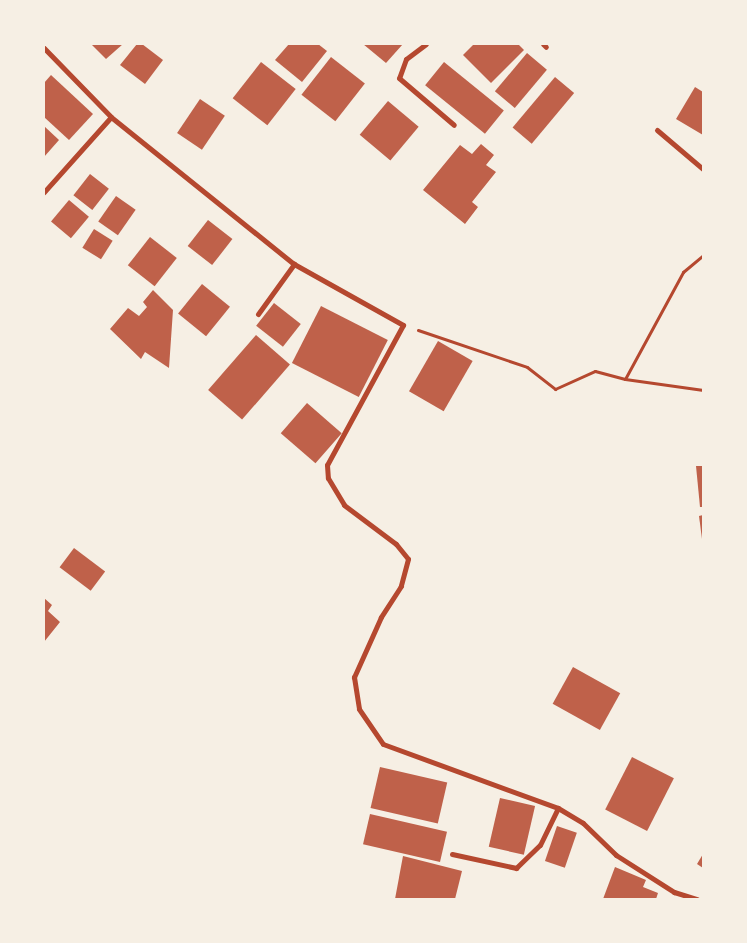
<!DOCTYPE html>
<style>
body{margin:0}
#map{position:relative;width:747px;height:943px;overflow:hidden;background:#f6efe4;font-family:"Roboto Condensed",sans-serif}
div>[style]{position:absolute}
.building>*{inset:0;background:#bf614a;transform-origin:0 0}
.path>*{height:3px;margin:-1.5px;padding:0 1.5px;transform-origin:1.5px;border-radius:1.5px;background:#b5482f}
.minor>*{height:5px;margin:-2.5px;padding:0 2.5px;transform-origin:2.5px;border-radius:2.5px;background:#b5482f}
span{translate:-50% -50%;white-space:nowrap;text-align:center;line-height:1.15;-webkit-text-stroke:5px #f6efe4;paint-order:stroke}
.frame{position:absolute;inset:0;border:45px solid #f6efe4;pointer-events:none}
</style>
<div id="map">
<div class="building">
<div style="clip-path:polygon(91px 44px,123px 44px,106px 59px)"></div>
<div style="clip-path:polygon(137px 44px,142px 44px,163px 60px,145px 84px,120px 65px)"></div>
<div style="clip-path:polygon(289px 44px,318px 44px,327px 51px,302px 82px,275px 60px)"></div>
<div style="clip-path:polygon(363px 44px,403px 44px,386px 63px)"></div>
<div style="clip-path:polygon(474px 44px,518px 44px,524px 50px,491px 83px,463px 55px)"></div>
<div style="left:527px;top:53px;width:26px;height:50px;rotate:40deg"></div>
<div style="left:331px;top:57px;width:43px;height:48px;rotate:38deg"></div>
<div style="left:261px;top:62px;width:44px;height:46px;rotate:38deg"></div>
<div style="left:444px;top:62px;width:77px;height:30px;rotate:39deg"></div>
<div style="clip-path:polygon(51px 75px,93px 114px,69px 140px,44px 117px,44px 83px)"></div>
<div style="left:555px;top:77px;width:25px;height:66px;rotate:40deg"></div>
<div style="clip-path:polygon(695px 87px,703px 92px,703px 135px,676px 119px)"></div>
<div style="left:200px;top:99px;width:30px;height:41px;rotate:34deg"></div>
<div style="left:388px;top:101px;width:40px;height:44px;rotate:40deg"></div>
<div style="clip-path:polygon(44px 126px,59px 140px,44px 157px)"></div>
<div style="clip-path:polygon(481px 144px,494px 155px,486px 165px,496px 172px,472px 202px,478px 207px,465px 224px,423px 190px,460px 145px,472px 154px)"></div>
<div style="left:90px;top:174px;width:24px;height:27px;rotate:38deg"></div>
<div style="left:116px;top:196px;width:24px;height:31px;rotate:35deg"></div>
<div style="left:69px;top:200px;width:26px;height:28px;rotate:40deg"></div>
<div style="left:208px;top:220px;width:31px;height:33px;rotate:38deg"></div>
<div style="left:94px;top:229px;width:22px;height:22px;rotate:32deg"></div>
<div style="left:150px;top:237px;width:34px;height:36px;rotate:38deg"></div>
<div style="left:202px;top:284px;width:36px;height:38px;rotate:39deg"></div>
<div style="clip-path:polygon(153px 290px,173px 310px,169px 368px,145px 352px,141px 359px,110px 329px,128px 308px,139px 316px,147px 307px,143px 302px)"></div>
<div style="left:274px;top:303px;width:34px;height:29px;rotate:38deg"></div>
<div style="left:321px;top:306px;width:75px;height:64px;rotate:27deg"></div>
<div style="left:256px;top:335px;width:45px;height:73px;rotate:41deg"></div>
<div style="left:438px;top:341px;width:40px;height:58px;rotate:30deg"></div>
<div style="left:307px;top:403px;width:46px;height:40px;rotate:41deg"></div>
<div style="clip-path:polygon(696px 466px,703px 466px,703px 507px,700px 507px)"></div>
<div style="clip-path:polygon(703px 515px,703px 539px,702px 539px,699px 516px)"></div>
<div style="left:74px;top:548px;width:39px;height:24px;rotate:37deg"></div>
<div style="clip-path:polygon(44px 598px,52px 605px,48px 611px,60px 622px,44px 642px)"></div>
<div style="left:573px;top:667px;width:54px;height:42px;rotate:29deg"></div>
<div style="left:632px;top:757px;width:47px;height:59px;rotate:27deg"></div>
<div style="left:380px;top:767px;width:69px;height:42px;rotate:13deg"></div>
<div style="left:500px;top:798px;width:36px;height:50px;rotate:13deg"></div>
<div style="left:370px;top:814px;width:79px;height:31px;rotate:13deg"></div>
<div style="left:557px;top:826px;width:21px;height:37px;rotate:19deg"></div>
<div style="clip-path:polygon(703px 854px,703px 868px,697px 864px)"></div>
<div style="clip-path:polygon(403px 856px,462px 871px,455px 899px,395px 899px)"></div>
<div style="clip-path:polygon(615px 867px,646px 880px,643px 887px,658px 893px,656px 899px,603px 899px)"></div>
</div>
<div class="path">
<div style="left:418px;top:330px;width:115px;rotate:18.7deg"></div>
<div style="left:527px;top:367px;width:36px;rotate:38deg"></div>
<div style="left:555px;top:389px;width:44px;rotate:-24.2deg"></div>
<div style="left:595px;top:371px;width:31px;rotate:15deg"></div>
<div style="left:625px;top:379px;width:122px;rotate:-61.5deg"></div>
<div style="left:683px;top:272px;width:26px;rotate:-40deg"></div>
<div style="left:625px;top:379px;width:79px;rotate:8deg"></div>
</div>
<div class="minor">
<div style="left:426px;top:44px;width:25px;rotate:143deg"></div>
<div style="left:406px;top:59px;width:20px;rotate:110deg"></div>
<div style="left:399px;top:78px;width:72px;rotate:40.5deg"></div>
<div style="left:543px;top:44px;width:4px;rotate:45deg"></div>
<div style="left:44px;top:48px;width:96px;rotate:45.8deg"></div>
<div style="left:111px;top:117px;width:101px;rotate:131.8deg"></div>
<div style="left:111px;top:117px;width:235px;rotate:38.8deg"></div>
<div style="left:294px;top:264px;width:125px;rotate:29.2deg"></div>
<div style="left:403px;top:325px;width:159px;rotate:118.5deg"></div>
<div style="left:327px;top:465px;width:13px;rotate:86deg"></div>
<div style="left:328px;top:478px;width:31px;rotate:59deg"></div>
<div style="left:344px;top:505px;width:65px;rotate:36.9deg"></div>
<div style="left:396px;top:544px;width:19px;rotate:51deg"></div>
<div style="left:408px;top:559px;width:28px;rotate:105deg"></div>
<div style="left:401px;top:586px;width:37px;rotate:123deg"></div>
<div style="left:381px;top:617px;width:66px;rotate:114.2deg"></div>
<div style="left:354px;top:677px;width:32px;rotate:81deg"></div>
<div style="left:359px;top:709px;width:42px;rotate:55.6deg"></div>
<div style="left:383px;top:744px;width:186px;rotate:20.1deg"></div>
<div style="left:657px;top:130px;width:60px;rotate:40.3deg"></div>
<div style="left:258px;top:314px;width:62px;rotate:-54.2deg"></div>
<div style="left:452px;top:854px;width:66px;rotate:12.3deg"></div>
<div style="left:516px;top:868px;width:33px;rotate:-44deg"></div>
<div style="left:540px;top:845px;width:41px;rotate:-64.1deg"></div>
<div style="left:558px;top:808px;width:29px;rotate:31deg"></div>
<div style="left:583px;top:823px;width:46px;rotate:44.1deg"></div>
<div style="left:616px;top:855px;width:69px;rotate:32.5deg"></div>
<div style="left:674px;top:892px;width:24px;rotate:17deg"></div>
</div>
<div class="frame"></div>
</div>
